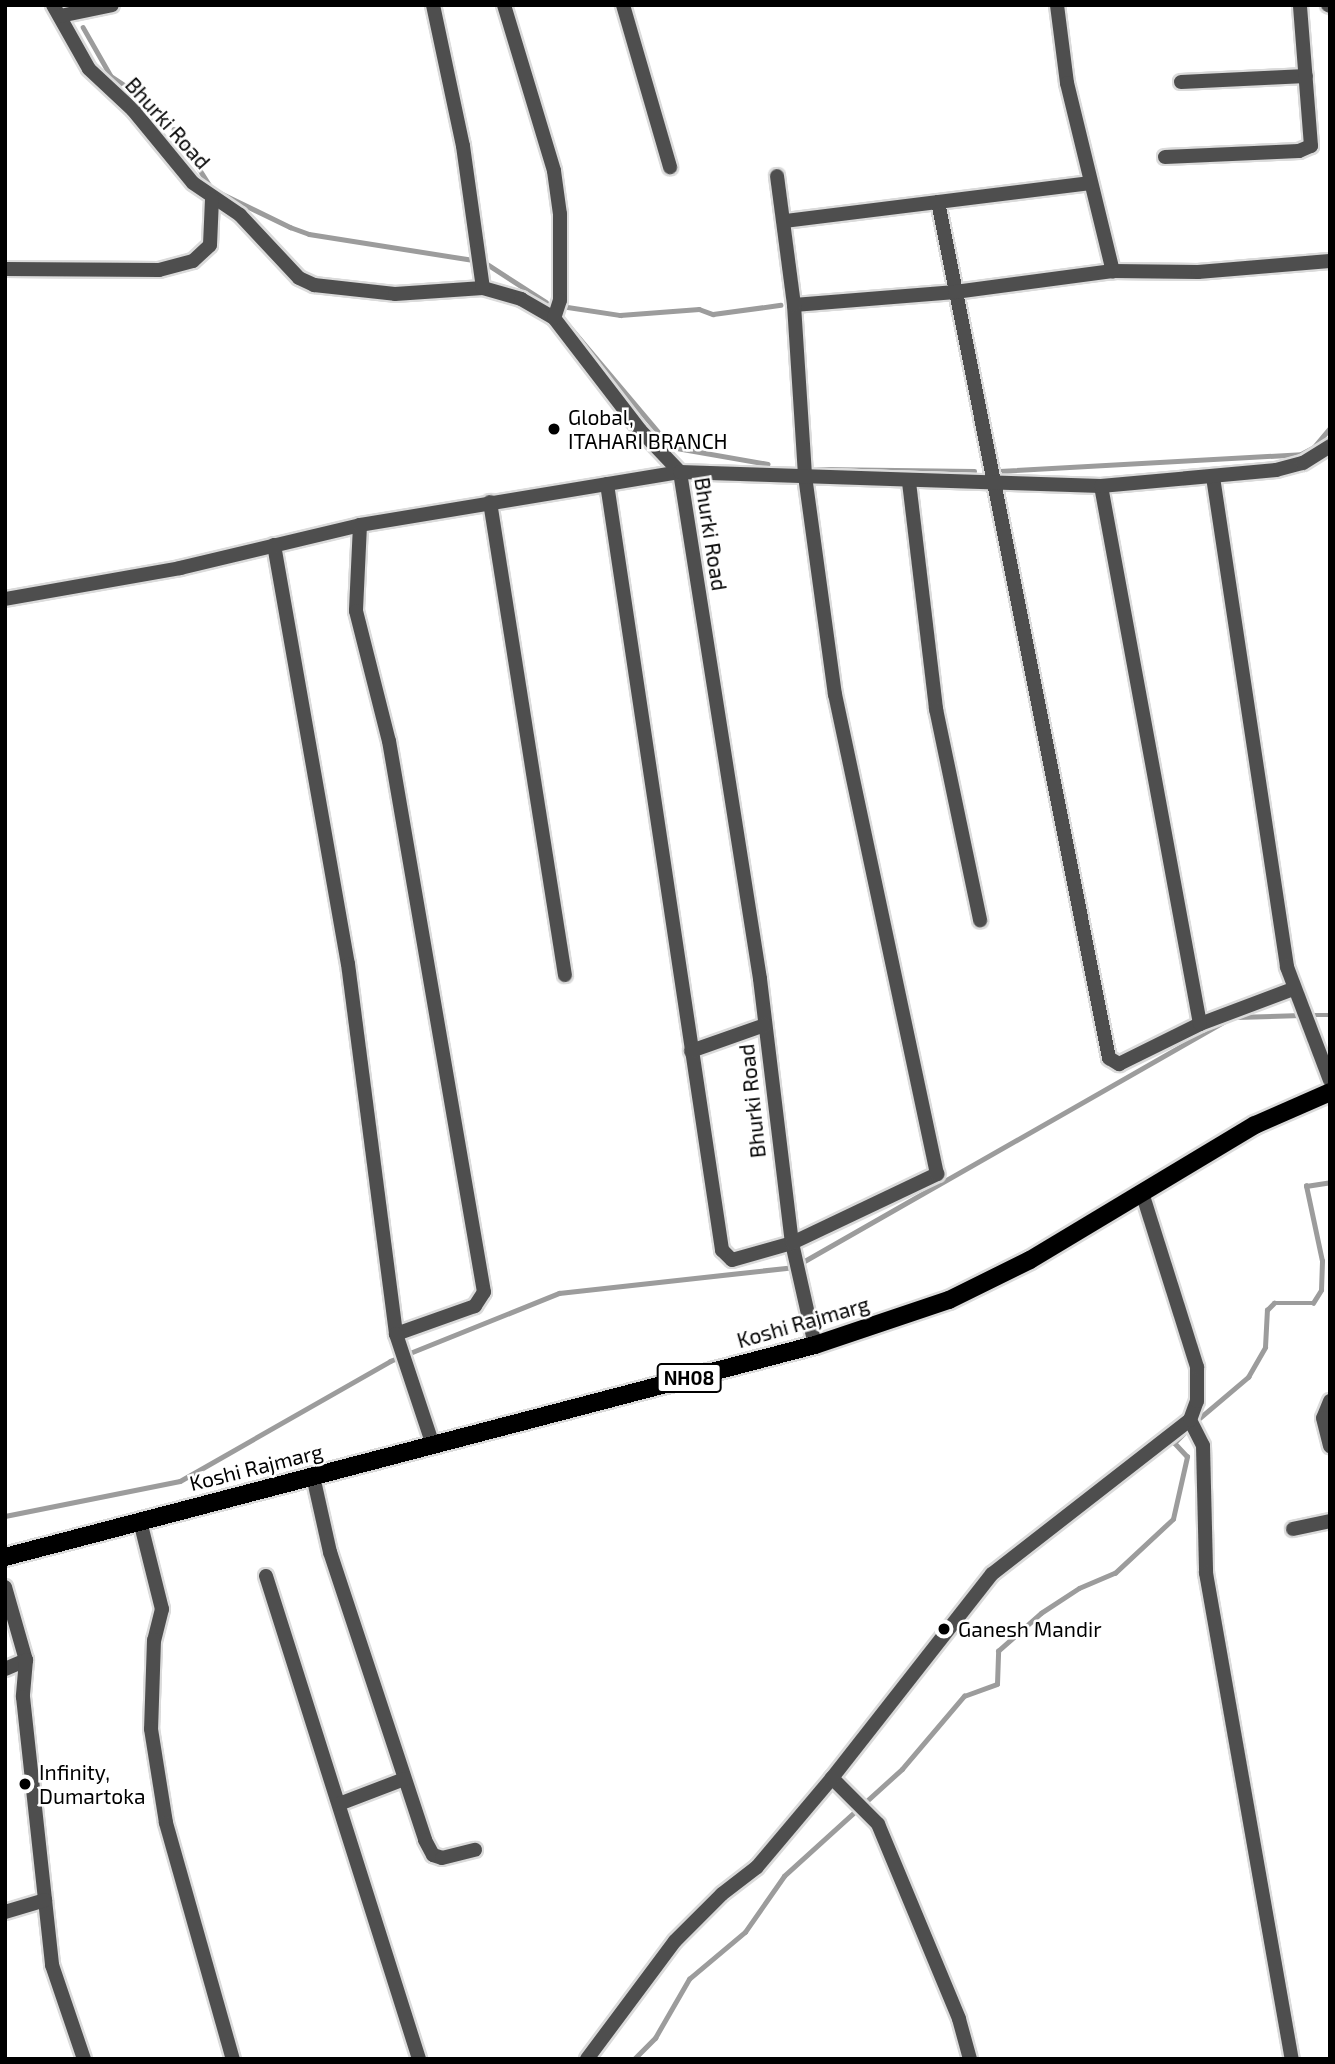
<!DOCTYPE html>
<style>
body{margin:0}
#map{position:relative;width:1335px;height:2064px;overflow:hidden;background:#fff;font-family:"Exo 2",sans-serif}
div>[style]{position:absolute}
.stream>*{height:4.5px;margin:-2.25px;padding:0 2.25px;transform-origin:2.25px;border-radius:2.25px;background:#9c9c9c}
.roads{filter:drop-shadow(2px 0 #dbdbdb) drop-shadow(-2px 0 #dbdbdb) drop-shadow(0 2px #dbdbdb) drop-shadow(0 -2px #dbdbdb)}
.minor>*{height:14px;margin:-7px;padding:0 7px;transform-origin:7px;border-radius:7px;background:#4e4e4e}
.primary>*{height:18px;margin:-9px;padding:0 9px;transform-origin:9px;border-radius:9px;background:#000}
.dots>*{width:19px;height:19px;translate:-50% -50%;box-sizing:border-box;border:4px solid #fff;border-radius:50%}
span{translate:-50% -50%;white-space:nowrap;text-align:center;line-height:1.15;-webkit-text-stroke:5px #fff;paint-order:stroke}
.shield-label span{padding:2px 5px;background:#fff;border:2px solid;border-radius:5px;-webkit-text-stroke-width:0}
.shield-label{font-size:19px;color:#000;font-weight:700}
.street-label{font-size:21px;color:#000}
.poi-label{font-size:21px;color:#000}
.left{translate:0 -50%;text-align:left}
.frame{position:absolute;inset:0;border:7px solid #000;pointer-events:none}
</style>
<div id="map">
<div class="stream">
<div style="left:83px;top:27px;width:56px;rotate:60.3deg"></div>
<div style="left:111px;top:76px;width:30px;rotate:34deg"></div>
<div style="left:174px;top:129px;width:71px;rotate:57.7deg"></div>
<div style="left:212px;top:189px;width:87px;rotate:26deg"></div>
<div style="left:290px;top:227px;width:20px;rotate:20deg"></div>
<div style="left:309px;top:234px;width:166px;rotate:9deg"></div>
<div style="left:487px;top:264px;width:70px;rotate:32.8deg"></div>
<div style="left:561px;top:306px;width:60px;rotate:8.7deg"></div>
<div style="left:620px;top:315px;width:79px;rotate:-4.3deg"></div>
<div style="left:699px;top:309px;width:15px;rotate:20deg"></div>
<div style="left:713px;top:314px;width:68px;rotate:-7.7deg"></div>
<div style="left:559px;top:314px;width:174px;rotate:49.9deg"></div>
<div style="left:671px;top:447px;width:98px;rotate:9.9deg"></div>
<div style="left:818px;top:469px;width:156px;rotate:0.7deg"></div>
<div style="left:1000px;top:471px;width:301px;rotate:-3.2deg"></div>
<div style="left:1301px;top:454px;width:15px;rotate:-28deg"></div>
<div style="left:1314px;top:447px;width:25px;rotate:-50deg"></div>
<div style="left:1310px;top:1015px;width:20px"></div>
<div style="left:1236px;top:1017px;width:65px;rotate:-1.8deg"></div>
<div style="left:801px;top:1263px;width:488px;rotate:-29.7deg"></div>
<div style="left:1195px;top:1422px;width:70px;rotate:-40.3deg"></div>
<div style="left:1248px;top:1377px;width:34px;rotate:-60deg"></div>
<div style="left:1265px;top:1347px;width:37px;rotate:-87deg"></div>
<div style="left:1267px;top:1310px;width:10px;rotate:-45deg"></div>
<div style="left:1274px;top:1303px;width:39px"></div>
<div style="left:1313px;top:1303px;width:15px;rotate:-58deg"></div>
<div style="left:1321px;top:1290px;width:29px;rotate:-88deg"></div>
<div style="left:1322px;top:1261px;width:77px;rotate:-102deg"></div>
<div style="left:1306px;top:1186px;width:24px;rotate:-9deg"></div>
<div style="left:5px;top:1516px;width:178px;rotate:-11.3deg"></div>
<div style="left:180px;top:1481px;width:242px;rotate:-29.7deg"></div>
<div style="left:390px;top:1361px;width:182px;rotate:-21.9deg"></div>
<div style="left:559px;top:1293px;width:235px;rotate:-6.3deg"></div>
<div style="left:634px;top:2059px;width:30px;rotate:-45deg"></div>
<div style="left:655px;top:2038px;width:68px;rotate:-60deg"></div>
<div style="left:689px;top:1979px;width:73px;rotate:-40deg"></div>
<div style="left:745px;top:1932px;width:68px;rotate:-55.1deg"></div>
<div style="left:784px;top:1876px;width:159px;rotate:-42.2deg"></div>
<div style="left:902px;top:1769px;width:96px;rotate:-49.7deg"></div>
<div style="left:964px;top:1696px;width:35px;rotate:-20deg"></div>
<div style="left:997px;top:1684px;width:33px;rotate:-88deg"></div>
<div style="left:998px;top:1651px;width:57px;rotate:-41.5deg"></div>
<div style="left:1041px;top:1613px;width:45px;rotate:-33.3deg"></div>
<div style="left:1079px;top:1588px;width:39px;rotate:-23deg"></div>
<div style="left:1115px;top:1573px;width:79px;rotate:-43deg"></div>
<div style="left:1173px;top:1519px;width:64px;rotate:-77.3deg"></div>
<div style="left:1187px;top:1457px;width:19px;rotate:-133deg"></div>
<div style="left:1174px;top:1443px;width:14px;rotate:-45deg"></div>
</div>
<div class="roads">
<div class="minor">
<div style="left:53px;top:5px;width:73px;rotate:60.6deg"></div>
<div style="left:89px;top:69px;width:60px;rotate:43deg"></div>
<div style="left:133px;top:110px;width:94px;rotate:50.6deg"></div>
<div style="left:193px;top:183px;width:57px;rotate:34.2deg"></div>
<div style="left:240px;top:215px;width:86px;rotate:46.9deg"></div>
<div style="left:299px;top:278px;width:17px;rotate:25deg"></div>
<div style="left:314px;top:285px;width:81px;rotate:6.3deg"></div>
<div style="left:395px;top:294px;width:88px;rotate:-3.9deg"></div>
<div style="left:483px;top:288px;width:40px;rotate:16deg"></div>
<div style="left:521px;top:299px;width:38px;rotate:30deg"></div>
<div style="left:554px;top:318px;width:141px;rotate:52.5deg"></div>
<div style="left:640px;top:430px;width:58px;rotate:46.4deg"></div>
<div style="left:680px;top:472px;width:513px;rotate:81.03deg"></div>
<div style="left:760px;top:979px;width:266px;rotate:83.1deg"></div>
<div style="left:792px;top:1243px;width:105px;rotate:77.3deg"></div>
<div style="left:433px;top:5px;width:144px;rotate:78deg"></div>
<div style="left:463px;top:146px;width:143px;rotate:82deg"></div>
<div style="left:504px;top:5px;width:173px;rotate:73.2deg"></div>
<div style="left:554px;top:171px;width:43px;rotate:82.1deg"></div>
<div style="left:560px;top:214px;width:86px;rotate:90deg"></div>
<div style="left:560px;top:300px;width:19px;rotate:108deg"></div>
<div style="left:623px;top:5px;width:169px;rotate:73.8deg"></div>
<div style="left:1057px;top:5px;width:79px;rotate:82.7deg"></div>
<div style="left:1067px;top:83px;width:194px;rotate:76.3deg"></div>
<div style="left:1113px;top:271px;width:85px;rotate:0.7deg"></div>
<div style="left:1198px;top:272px;width:132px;rotate:-4.8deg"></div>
<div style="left:1328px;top:5px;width:2px;rotate:27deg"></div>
<div style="left:60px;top:16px;width:53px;rotate:-11.9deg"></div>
<div style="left:1181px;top:82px;width:125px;rotate:-2.7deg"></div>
<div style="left:1165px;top:157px;width:134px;rotate:-2.6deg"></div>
<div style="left:1299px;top:151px;width:13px;rotate:-23deg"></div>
<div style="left:1311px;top:146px;width:141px;rotate:-94.5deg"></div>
<div style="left:938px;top:202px;width:873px;rotate:78.7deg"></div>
<div style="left:1109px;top:1058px;width:12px;rotate:31deg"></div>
<div style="left:1119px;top:1064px;width:90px;rotate:-26.3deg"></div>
<div style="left:1200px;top:1024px;width:99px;rotate:-20.6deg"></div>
<div style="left:785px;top:221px;width:307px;rotate:-7.1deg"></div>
<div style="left:5px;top:269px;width:154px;rotate:0.4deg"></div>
<div style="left:159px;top:270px;width:35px;rotate:-15deg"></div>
<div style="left:193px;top:261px;width:23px;rotate:-43deg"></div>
<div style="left:210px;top:245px;width:46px;rotate:-87.5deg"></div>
<div style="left:794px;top:305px;width:162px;rotate:-4.6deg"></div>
<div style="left:955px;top:292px;width:159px;rotate:-7.6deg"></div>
<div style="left:1213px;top:477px;width:496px;rotate:81.4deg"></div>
<div style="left:1287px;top:967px;width:121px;rotate:69.2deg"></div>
<div style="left:909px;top:482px;width:229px;rotate:83.2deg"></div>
<div style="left:936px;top:709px;width:216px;rotate:78.2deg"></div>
<div style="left:607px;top:484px;width:775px;rotate:81.46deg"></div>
<div style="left:722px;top:1250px;width:14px;rotate:45deg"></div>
<div style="left:732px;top:1260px;width:62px;rotate:-15.8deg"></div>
<div style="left:792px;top:1243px;width:161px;rotate:-25.4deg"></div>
<div style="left:937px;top:1174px;width:490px;rotate:-102deg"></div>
<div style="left:835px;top:695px;width:222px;rotate:-97.8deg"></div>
<div style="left:805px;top:475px;width:170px;rotate:-93.7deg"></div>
<div style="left:794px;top:305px;width:130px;rotate:-97.5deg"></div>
<div style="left:1101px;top:486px;width:547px;rotate:79.57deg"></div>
<div style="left:490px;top:502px;width:479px;rotate:81deg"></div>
<div style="left:360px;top:525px;width:86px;rotate:92.7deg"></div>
<div style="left:356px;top:611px;width:134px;rotate:75.8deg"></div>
<div style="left:389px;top:741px;width:559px;rotate:80.22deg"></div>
<div style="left:484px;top:1292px;width:17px;rotate:123deg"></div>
<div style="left:475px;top:1306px;width:84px;rotate:160.5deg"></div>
<div style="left:274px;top:545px;width:425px;rotate:80deg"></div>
<div style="left:348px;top:964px;width:373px;rotate:82.6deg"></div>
<div style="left:396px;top:1334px;width:117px;rotate:71.6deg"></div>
<div style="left:5px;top:599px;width:178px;rotate:-10deg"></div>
<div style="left:180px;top:568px;width:185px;rotate:-13.4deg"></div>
<div style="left:360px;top:525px;width:324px;rotate:-9.4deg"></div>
<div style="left:680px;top:472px;width:421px;rotate:1.9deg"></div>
<div style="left:1101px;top:486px;width:176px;rotate:-5.2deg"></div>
<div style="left:1276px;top:470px;width:28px;rotate:-15deg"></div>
<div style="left:1303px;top:463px;width:32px;rotate:-32deg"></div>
<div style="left:691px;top:1051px;width:78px;rotate:-19.4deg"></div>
<div style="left:1330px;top:1401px;width:18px;rotate:112deg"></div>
<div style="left:1323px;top:1418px;width:29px;rotate:76deg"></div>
<div style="left:1190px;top:1420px;width:29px;rotate:63deg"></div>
<div style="left:1203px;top:1446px;width:127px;rotate:88.6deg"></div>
<div style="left:1206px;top:1573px;width:494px;rotate:80deg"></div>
<div style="left:313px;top:1476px;width:78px;rotate:77.4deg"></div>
<div style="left:330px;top:1552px;width:303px;rotate:71.7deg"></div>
<div style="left:425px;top:1840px;width:17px;rotate:62deg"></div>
<div style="left:433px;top:1855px;width:9px;rotate:18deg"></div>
<div style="left:442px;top:1858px;width:34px;rotate:-14deg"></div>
<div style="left:140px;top:1521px;width:91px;rotate:76deg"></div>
<div style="left:162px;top:1609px;width:32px;rotate:104deg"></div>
<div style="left:154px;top:1640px;width:89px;rotate:91.9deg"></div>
<div style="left:151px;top:1729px;width:95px;rotate:80.9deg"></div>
<div style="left:166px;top:1823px;width:245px;rotate:74.2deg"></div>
<div style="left:1293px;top:1529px;width:38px;rotate:-12deg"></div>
<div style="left:266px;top:1576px;width:507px;rotate:72.42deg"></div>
<div style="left:5px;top:1587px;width:76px;rotate:74deg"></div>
<div style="left:5px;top:1669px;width:23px;rotate:-23deg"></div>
<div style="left:26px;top:1660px;width:37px;rotate:95deg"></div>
<div style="left:23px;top:1697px;width:270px;rotate:83.8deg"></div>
<div style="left:52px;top:1965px;width:99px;rotate:71.2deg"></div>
<div style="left:832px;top:1778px;width:65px;rotate:45deg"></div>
<div style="left:878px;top:1824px;width:211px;rotate:67.4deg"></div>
<div style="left:959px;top:2019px;width:41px;rotate:74.6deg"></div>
<div style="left:339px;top:1804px;width:70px;rotate:-21deg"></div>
<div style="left:5px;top:1912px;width:42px;rotate:-16.7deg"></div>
<div style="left:587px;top:2059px;width:147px;rotate:-53.3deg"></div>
<div style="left:675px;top:1941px;width:66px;rotate:-45deg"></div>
<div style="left:722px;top:1894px;width:44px;rotate:-37.6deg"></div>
<div style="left:757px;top:1867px;width:116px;rotate:-49.9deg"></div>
<div style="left:832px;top:1778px;width:259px;rotate:-51.9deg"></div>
<div style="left:992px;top:1574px;width:251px;rotate:-37.9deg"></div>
<div style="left:1190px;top:1420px;width:20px;rotate:-70deg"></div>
<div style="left:1197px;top:1401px;width:34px;rotate:-90deg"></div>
<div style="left:1197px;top:1367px;width:182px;rotate:-107.5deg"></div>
</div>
<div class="primary">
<div style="left:5px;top:1557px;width:837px;rotate:-14.67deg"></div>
<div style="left:815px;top:1345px;width:141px;rotate:-18.6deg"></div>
<div style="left:949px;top:1300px;width:90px;rotate:-26.3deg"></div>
<div style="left:1030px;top:1260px;width:262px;rotate:-31deg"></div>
<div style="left:1255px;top:1125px;width:82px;rotate:-23.7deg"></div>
</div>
</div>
<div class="dots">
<div style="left:554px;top:429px;background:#000"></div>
<div style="left:944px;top:1629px;background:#000"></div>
<div style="left:25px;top:1784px;background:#000"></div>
</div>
<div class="shield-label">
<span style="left:689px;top:1378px">NH08</span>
</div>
<div class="street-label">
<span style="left:168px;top:123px;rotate:48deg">Bhurki Road</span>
<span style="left:711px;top:534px;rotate:81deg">Bhurki Road</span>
<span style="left:752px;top:1101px;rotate:-96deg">Bhurki Road</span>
<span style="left:803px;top:1322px;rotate:-16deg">Koshi Rajmarg</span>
<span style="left:256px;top:1467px;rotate:-14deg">Koshi Rajmarg</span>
</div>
<div class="poi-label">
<span class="left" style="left:568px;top:429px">Global,<br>ITAHARI BRANCH</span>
<span class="left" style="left:958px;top:1629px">Ganesh Mandir</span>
<span class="left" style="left:39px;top:1784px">Infinity,<br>Dumartoka</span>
</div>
<div class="frame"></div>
</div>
